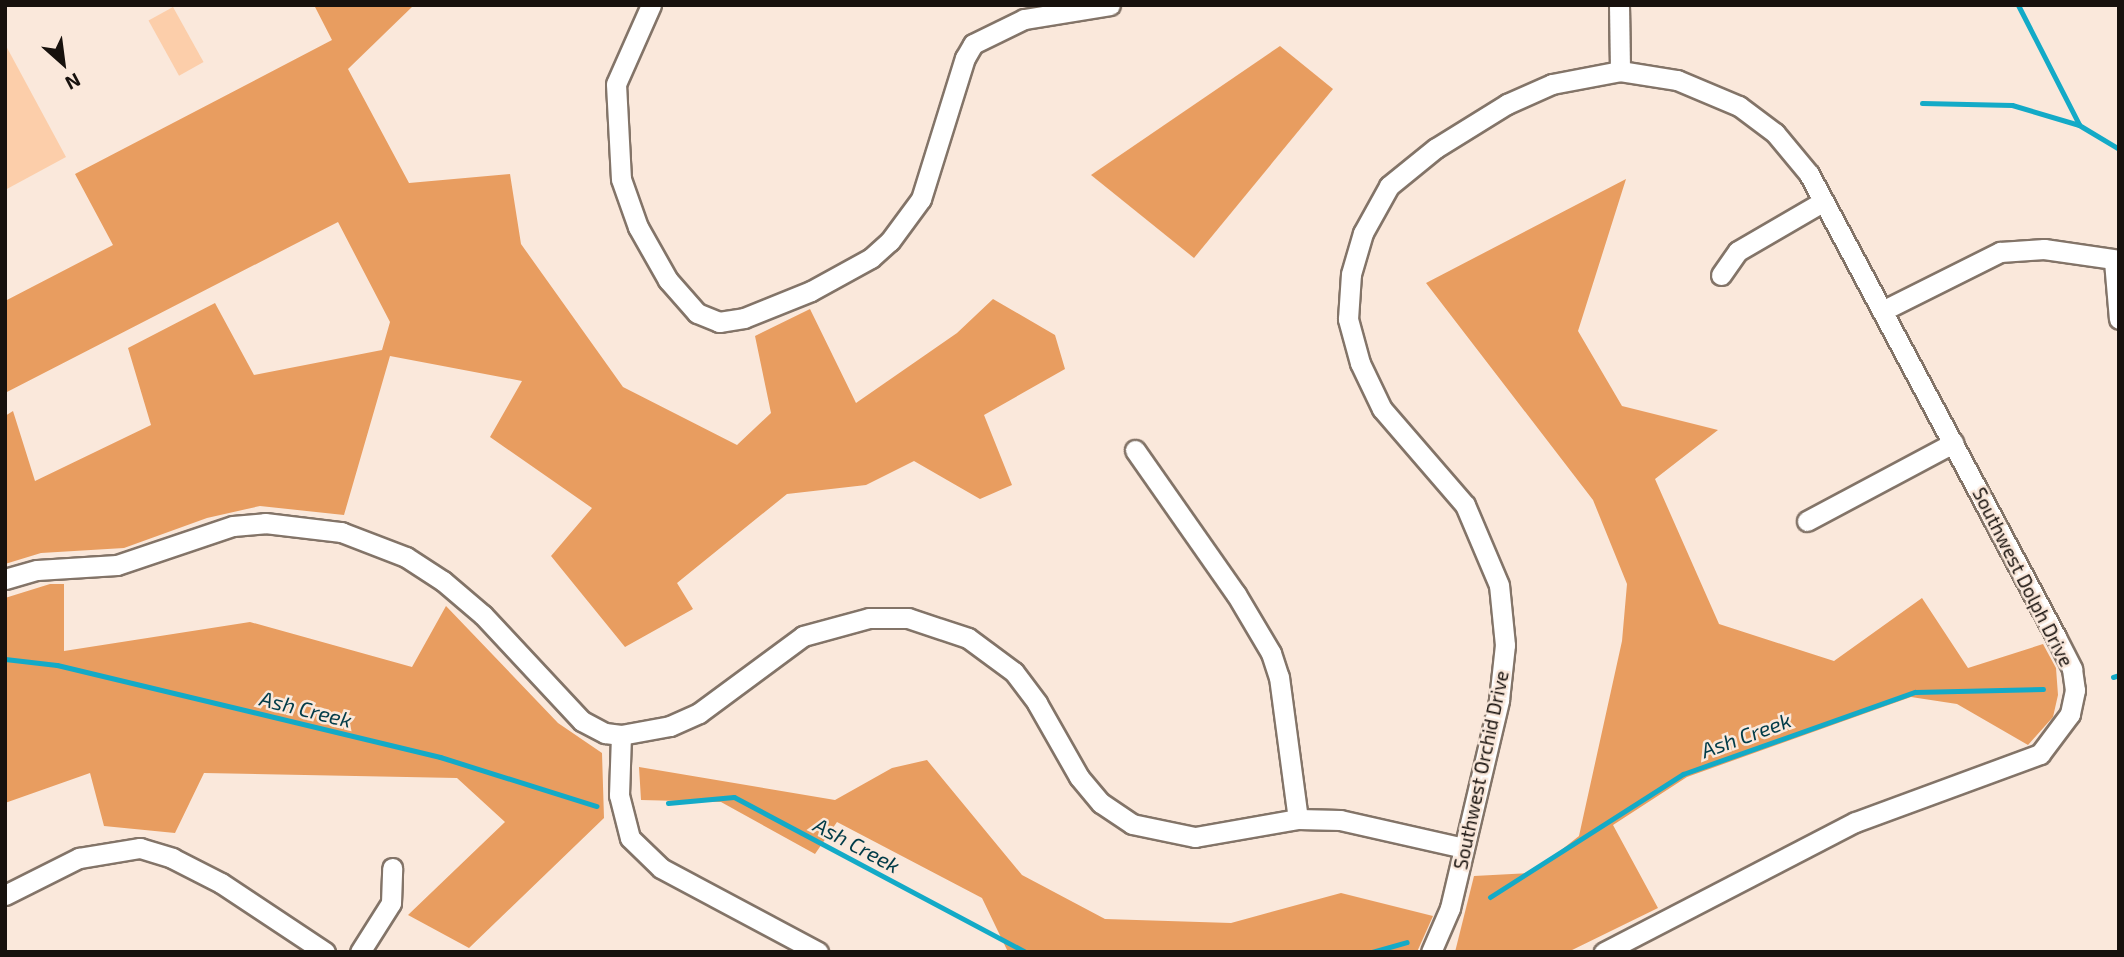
<!DOCTYPE html>
<style>
body{margin:0}
#map{position:relative;width:2124px;height:957px;overflow:hidden;background:#fae8db;font-family:"Exo 2",sans-serif}
div>[style]{position:absolute}
.green>*{inset:0;background:#fcceaa;transform-origin:0 0}
.forest>*{inset:0;background:#e89d60}
.stream>*{height:5px;margin:-2.5px;padding:0 2.5px;transform-origin:2.5px;border-radius:2.5px;background:#13aac7}
.roads{filter:drop-shadow(2px 0 #837468) drop-shadow(-2px 0 #837468) drop-shadow(0 2px #837468) drop-shadow(0 -2px #837468)}
.street>*{height:19px;margin:-9.5px;padding:0 9.5px;transform-origin:9.5px;border-radius:9.5px;background:#fff}
span{translate:-50% -50%;white-space:nowrap;text-align:center;line-height:1.15;-webkit-text-stroke:5px #fae8db;paint-order:stroke}
.street-label{font-size:19px;color:#17110d}
.water-label{font-size:21px;color:#003b48;font-style:italic}
.frame{position:absolute;inset:0;border:7px solid #17110d;pointer-events:none}
.north{position:absolute;left:28px;top:28px;width:70px;height:70px;-webkit-text-stroke:5px #fae8db;paint-order:stroke;rotate:152deg;font-size:19px;font-weight:700;line-height:28px;text-align:center;color:#17110d}
.north::after{content:'';display:block;margin:auto;width:24px;height:32px;background:#17110d;clip-path:polygon(50% 0,100% 100%,50% 72%,0 100%)}
</style>
<div id="map">
<div class="green">
<div style="left:173px;top:7px;width:63px;height:28px;rotate:61deg"></div>
<div style="clip-path:polygon(5px 44px,66px 157px,5px 190px)"></div>
</div>
<div class="forest">
<div style="clip-path:polygon(314px 5px,414px 5px,348px 69px,409px 183px,510px 174px,521px 244px,623px 387px,737px 445px,771px 413px,755px 336px,810px 309px,856px 403px,957px 333px,993px 299px,1055px 335px,1065px 369px,984px 415px,1012px 485px,980px 499px,914px 461px,866px 485px,787px 494px,677px 583px,693px 609px,625px 647px,551px 556px,592px 508px,490px 437px,522px 381px,390px 356px,344px 515px,260px 506px,207px 518px,124px 548px,41px 553px,5px 564px,5px 416px,13px 411px,35px 481px,151px 425px,128px 348px,215px 303px,254px 375px,382px 350px,390px 322px,338px 222px,5px 393px,5px 301px,113px 245px,75px 174px,332px 40px)"></div>
<div style="clip-path:polygon(1280px 46px,1333px 89px,1194px 258px,1091px 175px)"></div>
<div style="clip-path:polygon(1626px 179px,1578px 331px,1622px 406px,1718px 430px,1655px 479px,1719px 624px,1834px 661px,1922px 598px,1968px 668px,2043px 644px,2056px 668px,2058px 695px,2053px 717px,2028px 745px,1957px 704px,1911px 697px,1687px 777px,1613px 825px,1658px 908px,1568px 952px,1455px 952px,1474px 876px,1532px 873px,1579px 836px,1622px 641px,1627px 584px,1593px 500px,1426px 283px)"></div>
<div style="clip-path:polygon(50px 584px,64px 584px,64px 651px,250px 622px,412px 667px,446px 606px,558px 723px,602px 753px,604px 818px,469px 948px,408px 915px,505px 822px,457px 778px,204px 773px,175px 833px,104px 826px,90px 773px,5px 803px,5px 598px)"></div>
<div style="clip-path:polygon(927px 760px,1022px 875px,1105px 919px,1231px 923px,1341px 893px,1433px 916px,1417px 952px,1008px 952px,982px 898px,837px 822px,815px 854px,721px 802px,641px 800px,639px 767px,835px 800px,892px 768px)"></div>
</div>
<div class="stream">
<div style="left:2018px;top:5px;width:134px;rotate:62.9deg"></div>
<div style="left:1922px;top:103px;width:90px;rotate:1.3deg"></div>
<div style="left:2012px;top:105px;width:70px;rotate:16.6deg"></div>
<div style="left:2079px;top:125px;width:47px;rotate:31deg"></div>
<div style="left:5px;top:659px;width:52px;rotate:6.6deg"></div>
<div style="left:57px;top:665px;width:394px;rotate:13.5deg"></div>
<div style="left:440px;top:757px;width:164px;rotate:17.4deg"></div>
<div style="left:2113px;top:677px;width:6px;rotate:-18deg"></div>
<div style="left:668px;top:803px;width:66px;rotate:-5.2deg"></div>
<div style="left:734px;top:797px;width:330px;rotate:28deg"></div>
<div style="left:1490px;top:897px;width:229px;rotate:-32.5deg"></div>
<div style="left:1683px;top:774px;width:246px;rotate:-19.5deg"></div>
<div style="left:1915px;top:692px;width:128px;rotate:-1.3deg"></div>
<div style="left:1372px;top:952px;width:36px;rotate:-16deg"></div>
</div>
<div class="roads">
<div class="street">
<div style="left:651px;top:5px;width:86px;rotate:113.9deg"></div>
<div style="left:616px;top:84px;width:95px;rotate:87deg"></div>
<div style="left:621px;top:179px;width:51px;rotate:70.5deg"></div>
<div style="left:638px;top:227px;width:61px;rotate:60.5deg"></div>
<div style="left:668px;top:280px;width:44px;rotate:48.7deg"></div>
<div style="left:697px;top:313px;width:24px;rotate:22deg"></div>
<div style="left:719px;top:322px;width:25px;rotate:-9deg"></div>
<div style="left:744px;top:318px;width:72px;rotate:-21.9deg"></div>
<div style="left:811px;top:291px;width:68px;rotate:-28.8deg"></div>
<div style="left:871px;top:258px;width:25px;rotate:-42deg"></div>
<div style="left:890px;top:241px;width:52px;rotate:-53.6deg"></div>
<div style="left:921px;top:199px;width:148px;rotate:-72.7deg"></div>
<div style="left:965px;top:58px;width:16px;rotate:-60deg"></div>
<div style="left:973px;top:44px;width:57px;rotate:-26.1deg"></div>
<div style="left:1024px;top:19px;width:87px;rotate:-9.2deg"></div>
<div style="left:1619px;top:5px;width:66px;rotate:89.1deg"></div>
<div style="left:2114px;top:261px;width:58px;rotate:85.1deg"></div>
<div style="left:1721px;top:275px;width:29px;rotate:-55deg"></div>
<div style="left:1738px;top:251px;width:99px;rotate:-30.2deg"></div>
<div style="left:1882px;top:311px;width:132px;rotate:-26.6deg"></div>
<div style="left:2000px;top:252px;width:44px;rotate:-3.9deg"></div>
<div style="left:2044px;top:249px;width:76px;rotate:8.3deg"></div>
<div style="left:1135px;top:450px;width:176px;rotate:55deg"></div>
<div style="left:1236px;top:594px;width:69px;rotate:59.3deg"></div>
<div style="left:1271px;top:653px;width:25px;rotate:72deg"></div>
<div style="left:1279px;top:677px;width:143px;rotate:82.4deg"></div>
<div style="left:1807px;top:521px;width:166px;rotate:-28.1deg"></div>
<div style="left:5px;top:579px;width:33px;rotate:-16deg"></div>
<div style="left:37px;top:570px;width:80px;rotate:-3.6deg"></div>
<div style="left:117px;top:565px;width:122px;rotate:-18.6deg"></div>
<div style="left:233px;top:526px;width:32px;rotate:-5deg"></div>
<div style="left:265px;top:523px;width:77px;rotate:6.8deg"></div>
<div style="left:341px;top:532px;width:70px;rotate:21deg"></div>
<div style="left:406px;top:557px;width:44px;rotate:33deg"></div>
<div style="left:443px;top:581px;width:52px;rotate:40.4deg"></div>
<div style="left:483px;top:615px;width:145px;rotate:47deg"></div>
<div style="left:582px;top:721px;width:26px;rotate:28deg"></div>
<div style="left:605px;top:733px;width:16px;rotate:7deg"></div>
<div style="left:621px;top:735px;width:50px;rotate:-10.4deg"></div>
<div style="left:670px;top:726px;width:32px;rotate:-24deg"></div>
<div style="left:699px;top:713px;width:129px;rotate:-36.5deg"></div>
<div style="left:803px;top:636px;width:68px;rotate:-15.3deg"></div>
<div style="left:869px;top:618px;width:39px"></div>
<div style="left:908px;top:618px;width:63px;rotate:18.4deg"></div>
<div style="left:968px;top:638px;width:57px;rotate:36.5deg"></div>
<div style="left:1014px;top:672px;width:39px;rotate:53deg"></div>
<div style="left:1037px;top:703px;width:85px;rotate:60.4deg"></div>
<div style="left:1079px;top:777px;width:34px;rotate:50deg"></div>
<div style="left:1101px;top:803px;width:37px;rotate:34deg"></div>
<div style="left:1132px;top:824px;width:64px;rotate:11.7deg"></div>
<div style="left:1195px;top:837px;width:105px;rotate:-9.9deg"></div>
<div style="left:1298px;top:819px;width:42px;rotate:1.4deg"></div>
<div style="left:1340px;top:820px;width:127px;rotate:12.7deg"></div>
<div style="left:621px;top:735px;width:60px;rotate:91.9deg"></div>
<div style="left:619px;top:795px;width:44px;rotate:75.7deg"></div>
<div style="left:630px;top:838px;width:43px;rotate:44.1deg"></div>
<div style="left:661px;top:868px;width:178px;rotate:28.1deg"></div>
<div style="left:5px;top:895px;width:83px;rotate:-26.6deg"></div>
<div style="left:79px;top:858px;width:62px;rotate:-9.3deg"></div>
<div style="left:140px;top:848px;width:34px;rotate:17deg"></div>
<div style="left:172px;top:858px;width:55px;rotate:27deg"></div>
<div style="left:221px;top:883px;width:125px;rotate:33.6deg"></div>
<div style="left:360px;top:952px;width:58px;rotate:-57.7deg"></div>
<div style="left:391px;top:903px;width:35px;rotate:-88deg"></div>
<div style="left:1431px;top:952px;width:48px;rotate:-66.6deg"></div>
<div style="left:1450px;top:908px;width:214px;rotate:-76.7deg"></div>
<div style="left:1499px;top:700px;width:55px;rotate:-83.8deg"></div>
<div style="left:1505px;top:645px;width:60px;rotate:-95.7deg"></div>
<div style="left:1499px;top:585px;width:87px;rotate:-113deg"></div>
<div style="left:1465px;top:505px;width:127px;rotate:-130.8deg"></div>
<div style="left:1382px;top:409px;width:51px;rotate:-115.6deg"></div>
<div style="left:1360px;top:363px;width:46px;rotate:-105.3deg"></div>
<div style="left:1348px;top:319px;width:45px;rotate:-86.2deg"></div>
<div style="left:1351px;top:274px;width:43px;rotate:-73.7deg"></div>
<div style="left:1363px;top:233px;width:54px;rotate:-61deg"></div>
<div style="left:1389px;top:186px;width:60px;rotate:-39deg"></div>
<div style="left:1436px;top:148px;width:84px;rotate:-31.8deg"></div>
<div style="left:1507px;top:104px;width:49px;rotate:-24deg"></div>
<div style="left:1552px;top:84px;width:69px;rotate:-10.8deg"></div>
<div style="left:1620px;top:71px;width:58px;rotate:9deg"></div>
<div style="left:1677px;top:80px;width:67px;rotate:22.8deg"></div>
<div style="left:1739px;top:106px;width:45px;rotate:36.9deg"></div>
<div style="left:1775px;top:133px;width:53px;rotate:50.3deg"></div>
<div style="left:1809px;top:174px;width:525px;rotate:61.92deg"></div>
<div style="left:2056px;top:637px;width:36px;rotate:63deg"></div>
<div style="left:2072px;top:669px;width:21px;rotate:82deg"></div>
<div style="left:2075px;top:690px;width:25px;rotate:102deg"></div>
<div style="left:2070px;top:714px;width:50px;rotate:126.9deg"></div>
<div style="left:2040px;top:754px;width:197px;rotate:159.8deg"></div>
<div style="left:1855px;top:822px;width:283px;rotate:152.6deg"></div>
</div>
</div>
<div class="street-label">
<span style="left:2023px;top:577px;rotate:63deg">Southwest Dolph Drive</span>
<span style="left:1481px;top:770px;rotate:-78deg">Southwest Orchid Drive</span>
</div>
<div class="water-label">
<span style="left:306px;top:709px;rotate:14deg">Ash Creek</span>
<span style="left:1746px;top:735px;rotate:-20deg">Ash Creek</span>
<span style="left:857px;top:845px;rotate:28deg">Ash Creek</span>
</div>
<div class="frame"></div>
<div class="north">N</div>
</div>
